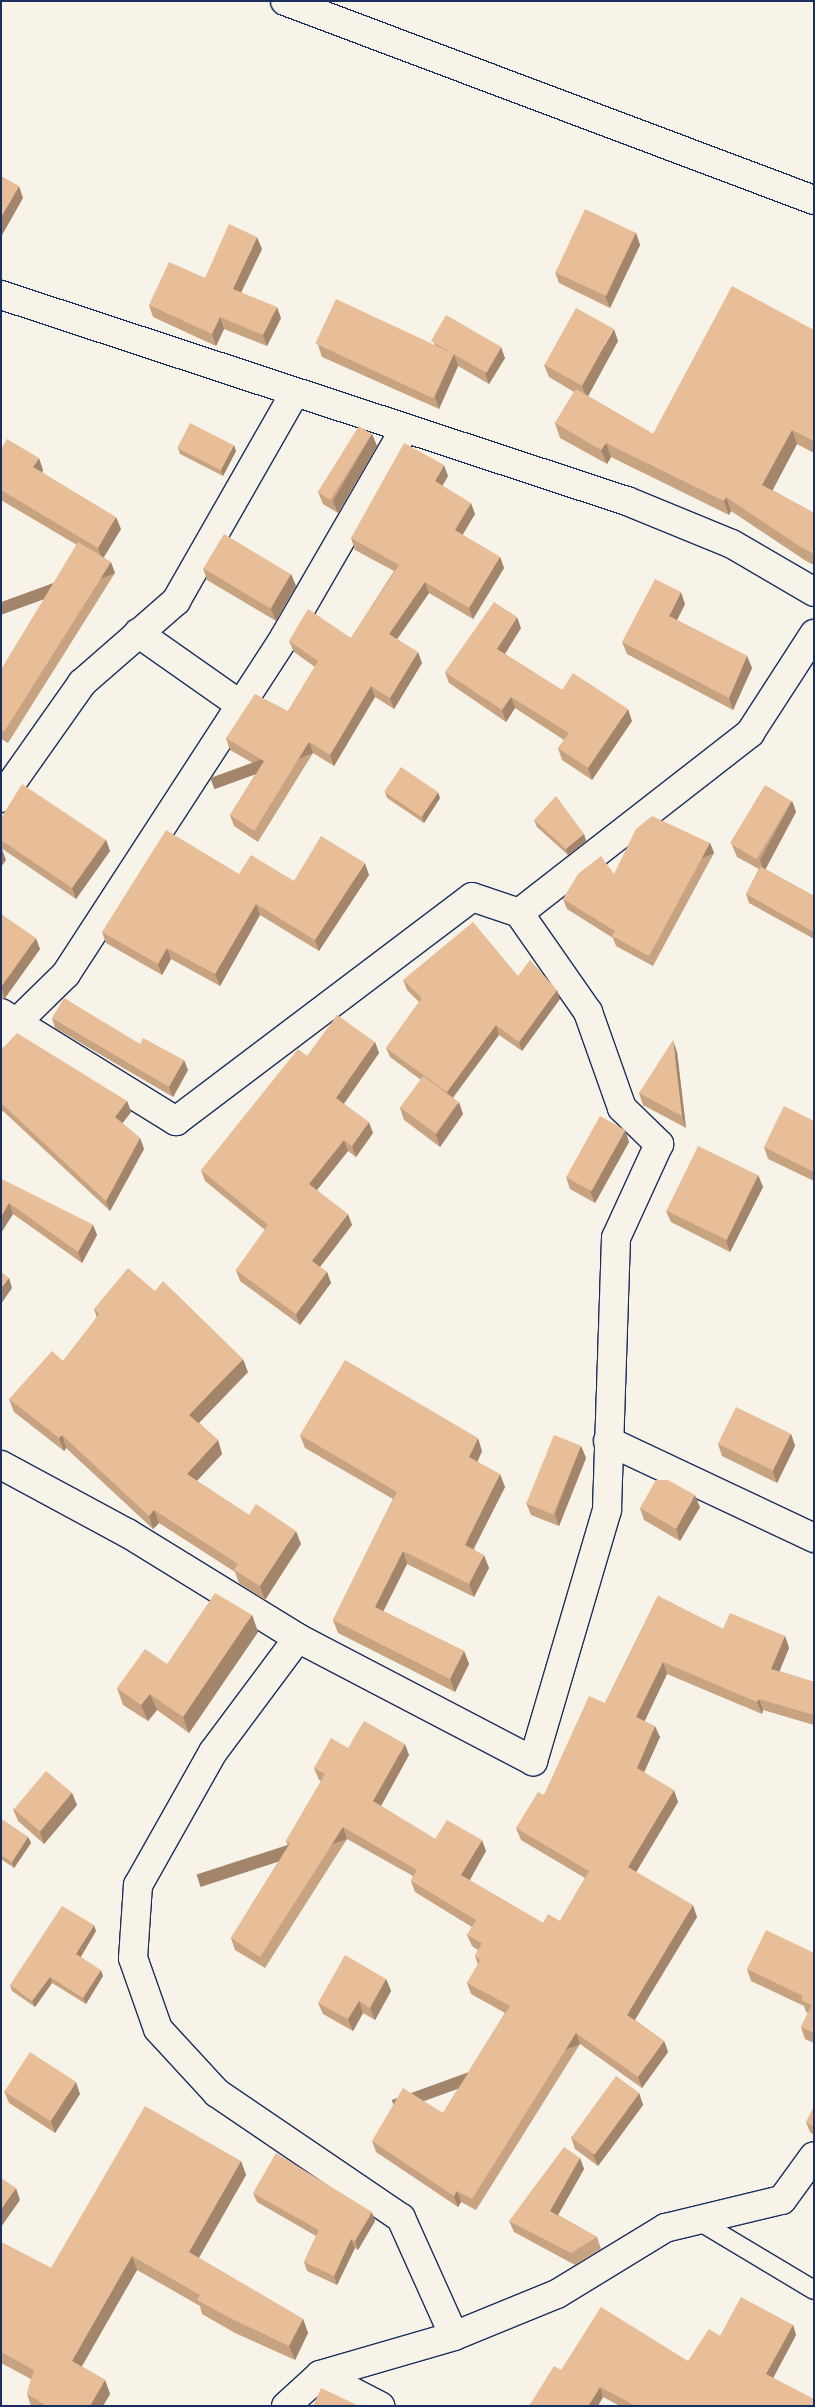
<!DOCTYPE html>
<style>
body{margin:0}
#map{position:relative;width:815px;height:2407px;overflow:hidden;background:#f7f3e8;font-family:Sriracha,sans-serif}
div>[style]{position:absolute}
.roads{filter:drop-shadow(1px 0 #1b2f5e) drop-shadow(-1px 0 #1b2f5e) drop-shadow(0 1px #1b2f5e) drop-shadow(0 -1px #1b2f5e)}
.service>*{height:18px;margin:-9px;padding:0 9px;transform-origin:9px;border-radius:9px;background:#f7f3e8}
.minor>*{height:28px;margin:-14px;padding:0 14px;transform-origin:14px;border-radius:14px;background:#f7f3e8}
.tertiary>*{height:28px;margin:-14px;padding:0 14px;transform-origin:14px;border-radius:14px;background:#f7f3e8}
.wall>*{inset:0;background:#c7a382}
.shaded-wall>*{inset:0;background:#a2856a;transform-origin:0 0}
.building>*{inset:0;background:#e7be97;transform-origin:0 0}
span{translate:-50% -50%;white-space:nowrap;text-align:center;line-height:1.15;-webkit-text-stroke:5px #f7f3e8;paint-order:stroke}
.frame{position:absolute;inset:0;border:2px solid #1b2f5e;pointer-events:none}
</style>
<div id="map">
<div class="roads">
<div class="service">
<div style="left:697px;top:2220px;width:136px;rotate:30.9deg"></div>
</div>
<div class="minor">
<div style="left:1px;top:295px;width:659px;rotate:18.22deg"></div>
<div style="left:627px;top:501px;width:113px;rotate:22.3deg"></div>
<div style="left:732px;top:544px;width:95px;rotate:30.3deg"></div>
<div style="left:138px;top:633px;width:123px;rotate:35.1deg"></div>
<div style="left:1px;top:798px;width:141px;rotate:-54.8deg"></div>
<div style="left:82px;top:683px;width:125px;rotate:-41.1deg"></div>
<div style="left:176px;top:601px;width:238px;rotate:-60.3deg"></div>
<div style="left:519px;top:913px;width:293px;rotate:-37.9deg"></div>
<div style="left:750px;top:733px;width:118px;rotate:-57.1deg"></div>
<div style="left:1px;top:1013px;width:206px;rotate:31.7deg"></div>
<div style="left:176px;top:1121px;width:371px;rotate:-37.1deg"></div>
<div style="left:472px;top:897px;width:50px;rotate:18.8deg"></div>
<div style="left:519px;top:913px;width:121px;rotate:55.1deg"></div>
<div style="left:588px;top:1012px;width:102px;rotate:70.5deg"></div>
<div style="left:622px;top:1108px;width:52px;rotate:44.2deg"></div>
<div style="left:659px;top:1144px;width:103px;rotate:114.6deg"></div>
<div style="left:616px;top:1238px;width:272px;rotate:91.9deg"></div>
<div style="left:607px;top:1510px;width:262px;rotate:106.4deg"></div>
<div style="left:533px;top:1761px;width:265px;rotate:-152.4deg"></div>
<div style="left:298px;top:1638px;width:201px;rotate:-148.4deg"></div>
<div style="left:127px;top:1533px;width:143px;rotate:-151.6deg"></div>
<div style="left:1px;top:1044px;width:26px;rotate:-54deg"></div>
<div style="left:16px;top:1023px;width:70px;rotate:-44.4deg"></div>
<div style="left:66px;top:974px;width:401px;rotate:-57deg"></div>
<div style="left:284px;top:638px;width:242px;rotate:-60deg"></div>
<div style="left:608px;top:1441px;width:228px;rotate:25.2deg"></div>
<div style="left:298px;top:1638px;width:142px;rotate:126.7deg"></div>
<div style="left:213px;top:1752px;width:153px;rotate:119.4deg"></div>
<div style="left:138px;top:1885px;width:73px;rotate:93.9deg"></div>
<div style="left:133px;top:1958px;width:75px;rotate:70.6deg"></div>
<div style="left:158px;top:2029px;width:87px;rotate:47.3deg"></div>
<div style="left:217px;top:2093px;width:222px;rotate:34.2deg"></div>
<div style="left:401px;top:2218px;width:129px;rotate:65.8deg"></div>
<div style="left:320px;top:2375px;width:68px;rotate:27.3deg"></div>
<div style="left:286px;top:2406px;width:46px;rotate:-42.4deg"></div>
<div style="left:320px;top:2375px;width:140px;rotate:-16.2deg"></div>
<div style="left:454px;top:2336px;width:111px;rotate:-22.2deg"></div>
<div style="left:557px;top:2294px;width:127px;rotate:-31.4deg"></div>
<div style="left:665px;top:2228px;width:120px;rotate:-13.5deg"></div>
<div style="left:782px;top:2200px;width:54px;rotate:-54deg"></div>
</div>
<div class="tertiary">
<div style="left:285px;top:1px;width:565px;rotate:20.62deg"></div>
</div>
</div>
<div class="wall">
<div style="clip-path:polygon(636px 233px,640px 245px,610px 308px,559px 283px,555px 272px)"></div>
<div style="clip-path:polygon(262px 249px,241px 292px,281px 318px,267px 346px,224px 329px,216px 346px,153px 317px,149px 305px)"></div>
<div style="clip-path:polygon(814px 330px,814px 453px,797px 444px,772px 490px,814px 513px,814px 565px,806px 561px,731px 511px,729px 515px,611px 457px,607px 464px,560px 438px,555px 423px,574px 392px,549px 377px,544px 365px,618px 341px,588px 396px,653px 434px)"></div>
<div style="clip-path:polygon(434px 343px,505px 358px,489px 384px,458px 366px,439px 409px,322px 357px,318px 345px,435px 345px)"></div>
<div style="clip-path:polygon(372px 434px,377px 446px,338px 513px,323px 504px,318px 492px)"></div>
<div style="clip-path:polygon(178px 448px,236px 451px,223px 476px,180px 454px)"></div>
<div style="clip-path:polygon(1px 449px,43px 470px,42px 472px,121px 529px,104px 557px,115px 573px,8px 743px,1px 739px,1px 670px,77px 545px,1px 500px)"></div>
<div style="clip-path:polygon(448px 476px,442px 486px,475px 514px,462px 535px,500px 557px,504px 568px,473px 619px,429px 593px,397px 639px,422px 663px,394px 709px,375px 697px,334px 766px,313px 753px,258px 842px,234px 826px,230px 815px,260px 767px,230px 750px,226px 738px,288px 711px,315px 667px,294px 652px,289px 641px,351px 638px,394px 571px,355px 550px,351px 538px)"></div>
<div style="clip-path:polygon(203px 568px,291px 574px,296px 586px,276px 621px,207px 580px)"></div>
<div style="clip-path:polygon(685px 604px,677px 620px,747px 656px,752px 668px,733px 710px,627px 654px,622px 642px)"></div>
<div style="clip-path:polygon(521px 628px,505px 654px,562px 690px,632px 721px,592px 780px,562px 760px,558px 748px,564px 740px,515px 708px,506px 722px,449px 683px,445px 672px)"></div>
<div style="clip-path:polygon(385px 792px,440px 798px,424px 823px,387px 798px)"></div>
<div style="clip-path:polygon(792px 801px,796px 812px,765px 869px,814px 896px,814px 939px,749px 903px,746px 894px,759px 869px,737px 857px,732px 845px)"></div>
<div style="clip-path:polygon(1px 818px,106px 840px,110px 851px,76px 899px,1px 848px)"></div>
<div style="clip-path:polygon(534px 820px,584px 834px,586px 841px,568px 855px,537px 827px)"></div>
<div style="clip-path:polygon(710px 843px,714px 853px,653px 966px,616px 946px,613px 938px,567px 909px,563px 899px,614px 874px)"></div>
<div style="clip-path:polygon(239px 874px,294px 881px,369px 875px,319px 951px,260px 915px,220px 986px,171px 959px,162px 975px,106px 943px,102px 932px)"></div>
<div style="clip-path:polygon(1px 914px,40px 949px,5px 998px,1px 1000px)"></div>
<div style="clip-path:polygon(518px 976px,560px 999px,522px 1051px,499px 1035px,453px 1098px,463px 1114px,440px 1147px,404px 1120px,400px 1108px,421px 1080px,390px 1057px,386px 1048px,419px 1002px,407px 990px,403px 980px)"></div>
<div style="clip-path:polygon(52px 1018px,140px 1044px,188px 1070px,173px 1097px,55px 1028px)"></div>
<div style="clip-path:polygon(375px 1042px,379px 1053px,344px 1104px,373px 1133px,356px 1157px,348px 1151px,317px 1190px,352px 1225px,320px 1267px,327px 1272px,331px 1283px,300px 1325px,240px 1281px,236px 1270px,265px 1230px,205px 1181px,201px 1170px,307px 1056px)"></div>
<div style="clip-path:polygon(1px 1047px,127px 1101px,131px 1112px,122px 1123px,140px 1138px,144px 1149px,110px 1211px,3px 1111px,1px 1113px)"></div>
<div style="clip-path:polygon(677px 1052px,686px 1128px,643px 1105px,639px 1093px)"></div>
<div style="clip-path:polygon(814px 1121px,814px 1181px,768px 1159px,764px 1147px)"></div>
<div style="clip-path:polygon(625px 1130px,629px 1142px,595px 1203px,570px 1189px,566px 1177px)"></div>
<div style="clip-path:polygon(758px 1175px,763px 1187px,730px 1252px,671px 1222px,666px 1211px)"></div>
<div style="clip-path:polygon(1px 1179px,93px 1225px,97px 1235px,82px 1263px,13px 1214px,1px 1233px)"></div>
<div style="clip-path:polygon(94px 1309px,248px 1372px,199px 1423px,218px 1440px,222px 1454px,197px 1481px,249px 1515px,301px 1544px,265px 1600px,239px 1583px,235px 1572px,159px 1523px,153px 1529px,66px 1448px,64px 1451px,14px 1412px,9px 1399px,63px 1361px,97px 1318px)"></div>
<div style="clip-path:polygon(791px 1434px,795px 1446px,777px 1483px,722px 1456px,718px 1444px)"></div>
<div style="clip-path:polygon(300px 1435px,482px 1451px,477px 1461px,505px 1487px,474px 1549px,489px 1568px,474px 1597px,407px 1564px,383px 1611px,464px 1651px,469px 1664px,455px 1692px,338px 1633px,333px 1620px,393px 1499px,305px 1448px)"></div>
<div style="clip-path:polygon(581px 1446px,586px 1458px,559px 1526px,531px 1515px,526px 1503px)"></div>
<div style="clip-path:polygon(700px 1507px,680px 1541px,644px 1520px,640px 1508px)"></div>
<div style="clip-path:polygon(658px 1596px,723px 1629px,785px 1636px,789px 1648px,779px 1671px,814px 1682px,814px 1725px,763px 1710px,762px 1714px,667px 1674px,644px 1721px,660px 1737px,644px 1772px,678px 1802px,636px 1872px,697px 1917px,635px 2020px,664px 2041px,668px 2052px,642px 2088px,580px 2044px,476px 2210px,461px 2202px,458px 2207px,376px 2152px,372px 2141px,443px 2113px,505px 2013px,471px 1994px,467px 1983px,478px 1965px,475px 1956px,478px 1950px,472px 1946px,467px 1935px,472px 1927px,415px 1892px,411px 1881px,413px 1876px,347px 1839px,265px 1968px,235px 1950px,231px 1938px,288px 1846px,286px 1841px,321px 1781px,319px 1780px,314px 1768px,348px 1748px,409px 1755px,381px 1806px,435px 1839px,486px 1851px,469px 1880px,543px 1923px,560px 1921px,585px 1878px,521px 1840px,516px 1828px,544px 1795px,605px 1703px)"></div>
<div style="clip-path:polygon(252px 1615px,258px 1632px,189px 1733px,157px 1710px,148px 1721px,123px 1705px,117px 1688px,167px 1664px)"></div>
<div style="clip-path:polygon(72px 1793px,77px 1805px,44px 1844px,18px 1821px,13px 1809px)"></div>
<div style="clip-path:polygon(1px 1819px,28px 1837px,31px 1843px,14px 1868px,1px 1859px)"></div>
<div style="clip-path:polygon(96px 1931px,81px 1957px,103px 1976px,86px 2004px,52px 1983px,35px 2007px,12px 1991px,10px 1985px)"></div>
<div style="clip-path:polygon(814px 1953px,814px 2043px,805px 2039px,801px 2027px,808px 2013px,806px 2012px,804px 2006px,751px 1981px,747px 1969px)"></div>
<div style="clip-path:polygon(386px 1979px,391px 1991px,375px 2020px,363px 2013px,353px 2031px,323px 2014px,318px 2003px)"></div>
<div style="clip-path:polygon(4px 2091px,80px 2094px,55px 2133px,9px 2103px)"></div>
<div style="clip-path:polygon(639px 2093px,643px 2105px,598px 2166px,575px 2149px,571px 2137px)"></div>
<div style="clip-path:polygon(814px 2109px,814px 2135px,810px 2132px,806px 2122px)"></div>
<div style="clip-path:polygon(580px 2158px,584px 2169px,558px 2215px,597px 2237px,601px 2249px,575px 2265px,514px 2232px,509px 2221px)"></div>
<div style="clip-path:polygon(241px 2161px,246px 2175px,199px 2258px,303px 2319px,308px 2333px,295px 2360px,235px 2333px,202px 2314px,200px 2306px,137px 2270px,81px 2366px,105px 2380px,110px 2394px,103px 2406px,31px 2406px,27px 2394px,31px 2379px,1px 2363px,1px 2242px,51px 2268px)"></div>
<div style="clip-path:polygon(253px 2193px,375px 2221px,358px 2250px,355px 2248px,337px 2285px,307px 2271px,304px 2262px,316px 2236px,257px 2202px)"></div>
<div style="clip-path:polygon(793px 2325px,796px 2335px,773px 2378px,814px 2406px,620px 2406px,603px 2397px,561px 2370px,688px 2361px,720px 2336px)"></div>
</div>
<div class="shaded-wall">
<div style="clip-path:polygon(19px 186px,23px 198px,1px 237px,1px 217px)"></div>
<div style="clip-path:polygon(636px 233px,640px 245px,610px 308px,605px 296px)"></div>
<div style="clip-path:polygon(257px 237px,262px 249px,237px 301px,233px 289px)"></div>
<div style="clip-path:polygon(277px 307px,281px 318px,267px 346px,263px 335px)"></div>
<div style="clip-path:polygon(220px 317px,224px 329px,216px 346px,212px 334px)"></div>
<div style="clip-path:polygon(614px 329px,618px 341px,587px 398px,582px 386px)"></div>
<div style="clip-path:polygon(501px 347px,505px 358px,489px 384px,485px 373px)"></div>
<div style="clip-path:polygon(454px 354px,458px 366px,439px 409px,435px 397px)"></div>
<div style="clip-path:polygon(792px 430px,797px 444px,768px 499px,762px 485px)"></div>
<div style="clip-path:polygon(372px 434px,377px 446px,338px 513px,333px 501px)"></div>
<div style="clip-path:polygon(606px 443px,611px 457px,607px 464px,601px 450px)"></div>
<div style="clip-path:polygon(234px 445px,236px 451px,223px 476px,221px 470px)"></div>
<div style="clip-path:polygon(39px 458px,43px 470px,38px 479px,33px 467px)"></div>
<div style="clip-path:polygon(444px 465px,448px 476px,439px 492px,435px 481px)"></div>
<div style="clip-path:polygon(726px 497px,731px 511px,729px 515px,724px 501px)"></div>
<div style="clip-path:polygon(471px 503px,475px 514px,459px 541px,455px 530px)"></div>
<div style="clip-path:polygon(116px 517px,121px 529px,102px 560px,98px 548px)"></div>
<div style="clip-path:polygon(500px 557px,504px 568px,473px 619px,469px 608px)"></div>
<div style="left:111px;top:562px;width:12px;height:201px;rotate:70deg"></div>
<div style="clip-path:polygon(291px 574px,296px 586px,276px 621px,271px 609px)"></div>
<div style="clip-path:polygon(425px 582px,429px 593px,393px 645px,389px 634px)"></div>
<div style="clip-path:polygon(681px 592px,685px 604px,673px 628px,669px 616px)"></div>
<div style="clip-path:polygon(517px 617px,521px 628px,501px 660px,497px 649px)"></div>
<div style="clip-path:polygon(418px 652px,422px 663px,394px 709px,390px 698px)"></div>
<div style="clip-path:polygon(747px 656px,752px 668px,733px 710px,729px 698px)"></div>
<div style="clip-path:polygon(371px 686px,375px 697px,334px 766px,330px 755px)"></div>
<div style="clip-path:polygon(511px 697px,515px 708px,506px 722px,502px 710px)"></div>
<div style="clip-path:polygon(628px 709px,632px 721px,592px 780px,588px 768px)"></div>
<div style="left:309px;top:742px;width:12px;height:105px;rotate:70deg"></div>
<div style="clip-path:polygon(438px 792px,440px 798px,424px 823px,422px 816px)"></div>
<div style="clip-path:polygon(792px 801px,796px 812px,764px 872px,760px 860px)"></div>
<div style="clip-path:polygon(584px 834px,586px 841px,568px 855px,566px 849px)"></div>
<div style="clip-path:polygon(106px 840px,110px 851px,76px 899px,72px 888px)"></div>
<div style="left:710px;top:843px;width:11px;height:128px;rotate:68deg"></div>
<div style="clip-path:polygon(2px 849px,6px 860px,1px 867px,1px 851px)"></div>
<div style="clip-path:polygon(365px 863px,369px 875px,319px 951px,315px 940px)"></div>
<div style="clip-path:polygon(256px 904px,260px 915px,220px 986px,215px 974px)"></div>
<div style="clip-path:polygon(36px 938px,40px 949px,5px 998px,1px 987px)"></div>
<div style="clip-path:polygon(167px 948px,171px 959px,162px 975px,158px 964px)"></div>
<div style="clip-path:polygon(557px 990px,560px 999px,522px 1051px,519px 1042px)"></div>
<div style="clip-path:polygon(496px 1025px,499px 1035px,450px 1101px,447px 1092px)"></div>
<div style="clip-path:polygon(673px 1040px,677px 1052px,686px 1128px,682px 1116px)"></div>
<div style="clip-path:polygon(375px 1042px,379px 1053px,340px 1109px,336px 1098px)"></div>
<div style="clip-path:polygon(184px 1060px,188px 1070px,173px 1097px,169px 1087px)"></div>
<div style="clip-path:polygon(127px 1101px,131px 1112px,119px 1128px,115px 1117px)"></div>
<div style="clip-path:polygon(459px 1102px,463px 1114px,440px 1147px,436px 1135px)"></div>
<div style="clip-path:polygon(369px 1122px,373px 1133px,356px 1157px,352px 1146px)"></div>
<div style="clip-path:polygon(625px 1130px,629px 1142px,595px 1203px,590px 1191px)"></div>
<div style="clip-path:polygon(140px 1138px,144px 1149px,110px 1211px,106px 1201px)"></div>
<div style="clip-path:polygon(344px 1140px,348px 1151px,313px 1195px,309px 1184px)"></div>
<div style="clip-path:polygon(758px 1175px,763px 1187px,730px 1252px,726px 1240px)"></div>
<div style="clip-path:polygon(9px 1203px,13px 1214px,1px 1233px,1px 1217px)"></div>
<div style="clip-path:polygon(348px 1214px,352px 1225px,316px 1272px,312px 1261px)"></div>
<div style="clip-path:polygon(93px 1225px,97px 1235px,82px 1263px,78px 1252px)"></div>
<div style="clip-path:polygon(327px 1272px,331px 1283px,300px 1325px,296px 1314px)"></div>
<div style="clip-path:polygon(9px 1278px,12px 1288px,1px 1304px,1px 1288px)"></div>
<div style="clip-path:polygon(243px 1359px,248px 1372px,194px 1428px,189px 1415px)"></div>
<div style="clip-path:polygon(791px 1434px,795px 1446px,777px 1483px,773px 1471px)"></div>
<div style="clip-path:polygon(62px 1435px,66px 1448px,64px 1451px,59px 1438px)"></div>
<div style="clip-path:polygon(478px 1438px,482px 1451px,474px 1470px,469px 1457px)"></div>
<div style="clip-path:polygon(218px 1440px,222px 1454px,191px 1487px,187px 1474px)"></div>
<div style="clip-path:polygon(581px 1446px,586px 1458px,559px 1526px,555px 1514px)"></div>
<div style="clip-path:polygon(500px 1474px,505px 1487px,469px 1557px,465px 1545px)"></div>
<div style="clip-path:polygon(695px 1495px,700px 1507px,680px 1541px,676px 1529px)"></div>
<div style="clip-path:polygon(154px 1510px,159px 1523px,153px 1529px,149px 1516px)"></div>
<div style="clip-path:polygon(296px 1531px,301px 1544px,265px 1600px,260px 1586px)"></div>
<div style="clip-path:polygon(403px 1551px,407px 1564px,379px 1620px,375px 1607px)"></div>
<div style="clip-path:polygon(484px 1555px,489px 1568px,474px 1597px,469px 1584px)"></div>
<div style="clip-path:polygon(252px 1615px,258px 1632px,189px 1733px,183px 1717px)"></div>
<div style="clip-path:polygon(785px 1636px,789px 1648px,776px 1680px,771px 1669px)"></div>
<div style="clip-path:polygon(464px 1651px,469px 1664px,455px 1692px,450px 1679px)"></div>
<div style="clip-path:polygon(663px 1662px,667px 1674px,641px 1729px,636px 1717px)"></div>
<div style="clip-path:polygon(150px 1694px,157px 1710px,148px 1721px,141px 1705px)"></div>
<div style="clip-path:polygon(759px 1699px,763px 1710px,762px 1714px,757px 1702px)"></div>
<div style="clip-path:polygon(655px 1726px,660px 1737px,641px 1779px,637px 1768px)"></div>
<div style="clip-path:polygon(405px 1744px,409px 1755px,377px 1813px,373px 1801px)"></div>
<div style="clip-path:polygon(674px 1790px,678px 1802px,632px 1879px,628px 1867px)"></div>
<div style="clip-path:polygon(72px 1793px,77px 1805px,44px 1844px,40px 1832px)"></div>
<div style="left:343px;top:1827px;width:13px;height:154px;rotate:72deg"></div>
<div style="clip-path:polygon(28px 1837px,31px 1843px,14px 1868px,12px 1862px)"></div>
<div style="clip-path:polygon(482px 1840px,486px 1851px,466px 1887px,461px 1875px)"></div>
<div style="clip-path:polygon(693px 1905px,697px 1917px,631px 2026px,627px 2015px)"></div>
<div style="clip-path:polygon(94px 1925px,96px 1931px,78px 1961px,76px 1954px)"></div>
<div style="clip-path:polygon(101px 1970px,103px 1976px,86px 2004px,83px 1998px)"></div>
<div style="clip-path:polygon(50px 1977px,52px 1983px,35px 2007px,32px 2001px)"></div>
<div style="clip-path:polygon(386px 1979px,391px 1991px,375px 2020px,370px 2008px)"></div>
<div style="clip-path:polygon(359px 2001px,363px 2013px,353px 2031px,348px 2019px)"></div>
<div style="left:576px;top:2033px;width:12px;height:196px;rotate:70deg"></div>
<div style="clip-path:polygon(664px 2041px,668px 2052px,642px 2088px,638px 2077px)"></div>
<div style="clip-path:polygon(76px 2082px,80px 2094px,55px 2133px,51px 2121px)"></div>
<div style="clip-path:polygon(639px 2093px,643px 2105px,598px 2166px,593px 2154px)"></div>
<div style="clip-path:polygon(580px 2158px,584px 2169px,554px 2222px,550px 2211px)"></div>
<div style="clip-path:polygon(241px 2161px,246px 2175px,194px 2266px,189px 2252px)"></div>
<div style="clip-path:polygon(16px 2188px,20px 2200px,1px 2227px,1px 2209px)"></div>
<div style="clip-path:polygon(457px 2191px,461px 2202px,458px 2207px,454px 2196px)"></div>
<div style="clip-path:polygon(372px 2212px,375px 2221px,358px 2250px,355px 2241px)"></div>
<div style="clip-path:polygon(351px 2239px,355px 2248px,337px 2285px,334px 2276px)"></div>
<div style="clip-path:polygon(132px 2256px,137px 2270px,77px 2375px,72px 2361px)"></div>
<div style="clip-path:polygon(303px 2319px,308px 2333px,295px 2360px,289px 2346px)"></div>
<div style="clip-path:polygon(793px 2325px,796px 2335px,770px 2384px,766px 2374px)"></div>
<div style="clip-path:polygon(105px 2380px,110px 2394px,103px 2406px,90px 2406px)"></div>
<div style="clip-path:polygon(600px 2387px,603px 2397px,598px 2406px,588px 2406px)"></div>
</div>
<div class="building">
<div style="clip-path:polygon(1px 176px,19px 186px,1px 217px)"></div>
<div style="left:585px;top:209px;width:56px;height:70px;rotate:25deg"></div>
<div style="clip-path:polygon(229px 224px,257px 237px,233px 289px,277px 307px,263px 335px,220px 317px,212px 334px,149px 305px,169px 262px,205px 278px)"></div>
<div style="clip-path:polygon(732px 286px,814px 330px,814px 441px,792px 430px,762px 485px,814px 513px,814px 554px,801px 547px,726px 497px,724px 501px,606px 443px,601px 450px,555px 423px,576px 389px,653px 434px)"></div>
<div style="left:336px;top:299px;width:130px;height:49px;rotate:25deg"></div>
<div style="left:576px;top:308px;width:43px;height:65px;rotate:29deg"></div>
<div style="left:446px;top:315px;width:64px;height:30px;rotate:30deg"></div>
<div style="left:190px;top:423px;width:49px;height:28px;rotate:27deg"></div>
<div style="left:359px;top:426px;width:15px;height:78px;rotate:32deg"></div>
<div style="clip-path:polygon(7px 439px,39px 458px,33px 467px,116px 517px,98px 548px,1px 490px,1px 449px)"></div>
<div style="clip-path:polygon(404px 443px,444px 465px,435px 481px,471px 503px,455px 530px,500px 557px,469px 608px,425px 582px,389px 634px,418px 652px,390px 698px,371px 686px,330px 755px,309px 742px,254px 831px,230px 815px,264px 761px,226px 738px,255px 694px,288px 711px,318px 661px,289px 641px,308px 609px,351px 638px,399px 565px,351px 538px)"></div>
<div style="left:224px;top:534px;width:78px;height:40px;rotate:31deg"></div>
<div style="clip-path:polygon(78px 542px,111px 562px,4px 732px,1px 730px,1px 670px)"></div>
<div style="clip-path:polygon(655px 579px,681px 592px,669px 616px,747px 656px,729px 698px,622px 642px)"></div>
<div style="clip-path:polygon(494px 602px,517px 617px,497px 649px,562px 690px,573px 673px,628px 709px,588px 768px,558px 748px,569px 733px,511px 697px,502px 710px,445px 672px)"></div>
<div style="left:401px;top:767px;width:45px;height:30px;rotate:34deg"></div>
<div style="clip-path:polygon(22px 784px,106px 840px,72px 888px,1px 840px,1px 818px)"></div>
<div style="left:765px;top:785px;width:31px;height:68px;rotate:31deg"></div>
<div style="clip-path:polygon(556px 796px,584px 834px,566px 849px,534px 820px)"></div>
<div style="clip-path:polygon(652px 816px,710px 843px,649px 956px,612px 936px,615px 931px,563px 899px,578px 874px,601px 856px,614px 874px,636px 829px)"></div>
<div style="clip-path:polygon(166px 830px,239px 874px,251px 855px,294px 881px,321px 836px,365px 863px,315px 940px,256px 904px,215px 974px,167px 948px,158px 964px,102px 932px)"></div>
<div style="clip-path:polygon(761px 867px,814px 896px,814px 932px,746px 894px)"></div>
<div style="clip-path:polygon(1px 914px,36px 938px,1px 987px)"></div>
<div style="clip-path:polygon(473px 922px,518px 976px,530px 960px,557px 990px,519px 1042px,496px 1025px,447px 1092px,386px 1048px,422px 998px,403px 980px)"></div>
<div style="clip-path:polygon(64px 998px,140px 1044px,143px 1038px,184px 1060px,169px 1087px,52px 1018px)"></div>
<div style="clip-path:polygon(337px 1015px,375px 1042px,336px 1098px,369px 1122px,352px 1146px,344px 1140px,309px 1184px,348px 1214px,312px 1261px,327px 1272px,296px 1314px,236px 1270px,268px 1225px,201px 1170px,298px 1049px,307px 1056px)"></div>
<div style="clip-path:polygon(17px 1033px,127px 1101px,115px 1117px,140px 1138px,106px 1201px,1px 1103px,1px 1047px,3px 1048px)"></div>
<div style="clip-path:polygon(673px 1040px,682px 1116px,639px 1093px)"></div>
<div style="left:423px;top:1076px;width:44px;height:39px;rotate:36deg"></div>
<div style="clip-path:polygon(784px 1106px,814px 1121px,814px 1172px,764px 1147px)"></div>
<div style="left:600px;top:1116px;width:29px;height:70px;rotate:29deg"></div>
<div style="left:698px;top:1146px;width:67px;height:72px;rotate:26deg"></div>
<div style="clip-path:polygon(1px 1179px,93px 1225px,78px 1252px,9px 1203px,1px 1217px)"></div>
<div style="clip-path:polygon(128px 1268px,155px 1291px,163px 1281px,243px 1359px,189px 1415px,218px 1440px,187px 1474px,249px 1515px,256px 1504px,296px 1531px,260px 1586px,234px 1570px,238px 1564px,154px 1510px,149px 1516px,62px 1435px,59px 1438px,9px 1399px,52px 1351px,63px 1361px,99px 1314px,94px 1309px)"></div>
<div style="clip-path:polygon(1px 1272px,9px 1278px,1px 1288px)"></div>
<div style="clip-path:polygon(345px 1360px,478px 1438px,469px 1457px,500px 1474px,465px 1545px,484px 1555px,469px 1584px,403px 1551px,375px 1607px,464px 1651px,450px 1679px,333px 1620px,397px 1492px,300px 1435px)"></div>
<div style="left:736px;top:1407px;width:61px;height:41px;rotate:26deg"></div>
<div style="left:554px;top:1435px;width:29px;height:74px;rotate:22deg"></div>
<div style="clip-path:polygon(656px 1480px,668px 1480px,695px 1495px,676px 1529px,640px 1508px)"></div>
<div style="clip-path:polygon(215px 1593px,252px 1615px,183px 1717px,150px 1694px,141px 1705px,117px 1688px,145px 1649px,167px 1664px)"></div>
<div style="clip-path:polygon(658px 1596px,723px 1629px,730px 1613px,785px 1636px,771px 1669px,814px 1682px,814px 1715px,759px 1699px,757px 1702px,663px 1662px,636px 1717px,655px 1726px,637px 1768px,674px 1790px,628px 1867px,693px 1905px,627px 2015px,664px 2041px,638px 2077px,576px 2033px,472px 2199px,457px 2191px,454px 2196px,372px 2141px,403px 2088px,443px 2113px,510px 2006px,467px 1983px,480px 1960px,475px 1956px,482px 1943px,467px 1935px,476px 1920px,411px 1881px,417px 1870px,343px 1827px,260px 1957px,231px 1938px,290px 1843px,286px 1841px,325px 1774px,314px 1768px,331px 1738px,348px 1748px,364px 1721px,405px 1744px,373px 1801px,435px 1839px,447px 1820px,482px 1840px,461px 1875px,543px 1923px,548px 1914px,560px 1921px,589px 1871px,516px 1828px,538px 1792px,544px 1795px,589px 1696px,605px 1703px)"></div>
<div style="left:46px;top:1771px;width:34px;height:50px;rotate:40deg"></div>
<div style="clip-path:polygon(1px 1819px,28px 1837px,12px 1862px,1px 1855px)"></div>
<div style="clip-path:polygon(62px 1906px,94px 1925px,76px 1954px,101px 1970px,83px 1998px,50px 1977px,32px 2001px,10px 1985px)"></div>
<div style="clip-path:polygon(766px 1930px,814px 1953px,814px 2033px,801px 2027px,812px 2005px,801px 2000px,803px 1996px,747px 1969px)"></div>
<div style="clip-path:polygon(345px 1955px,386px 1979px,370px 2008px,359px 2001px,348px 2019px,318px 2003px)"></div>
<div style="left:30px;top:2052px;width:55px;height:47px;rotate:33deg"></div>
<div style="left:616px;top:2076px;width:29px;height:76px;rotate:36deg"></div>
<div style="clip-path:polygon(145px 2106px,241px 2161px,189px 2252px,303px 2319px,289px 2346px,230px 2318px,197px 2300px,200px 2295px,132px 2256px,72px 2361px,105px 2380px,90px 2406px,47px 2406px,27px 2394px,34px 2370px,1px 2352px,1px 2242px,51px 2268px)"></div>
<div style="clip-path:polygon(813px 2108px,814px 2109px,814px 2127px,806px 2122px)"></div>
<div style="clip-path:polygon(564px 2147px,580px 2158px,550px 2211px,597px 2237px,571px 2253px,509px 2221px)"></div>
<div style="clip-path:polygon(276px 2153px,372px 2212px,355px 2241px,351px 2239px,334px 2276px,304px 2262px,319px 2230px,253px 2193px)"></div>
<div style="clip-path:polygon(1px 2178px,16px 2188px,1px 2209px)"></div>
<div style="clip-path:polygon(741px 2297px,793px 2325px,766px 2374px,814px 2399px,814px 2406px,636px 2406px,600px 2387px,588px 2406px,529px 2406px,554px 2366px,561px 2370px,601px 2307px,688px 2361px,709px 2329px,720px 2336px)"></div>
<div style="clip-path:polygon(321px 2388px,359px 2406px,313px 2406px)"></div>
</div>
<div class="frame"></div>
</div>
